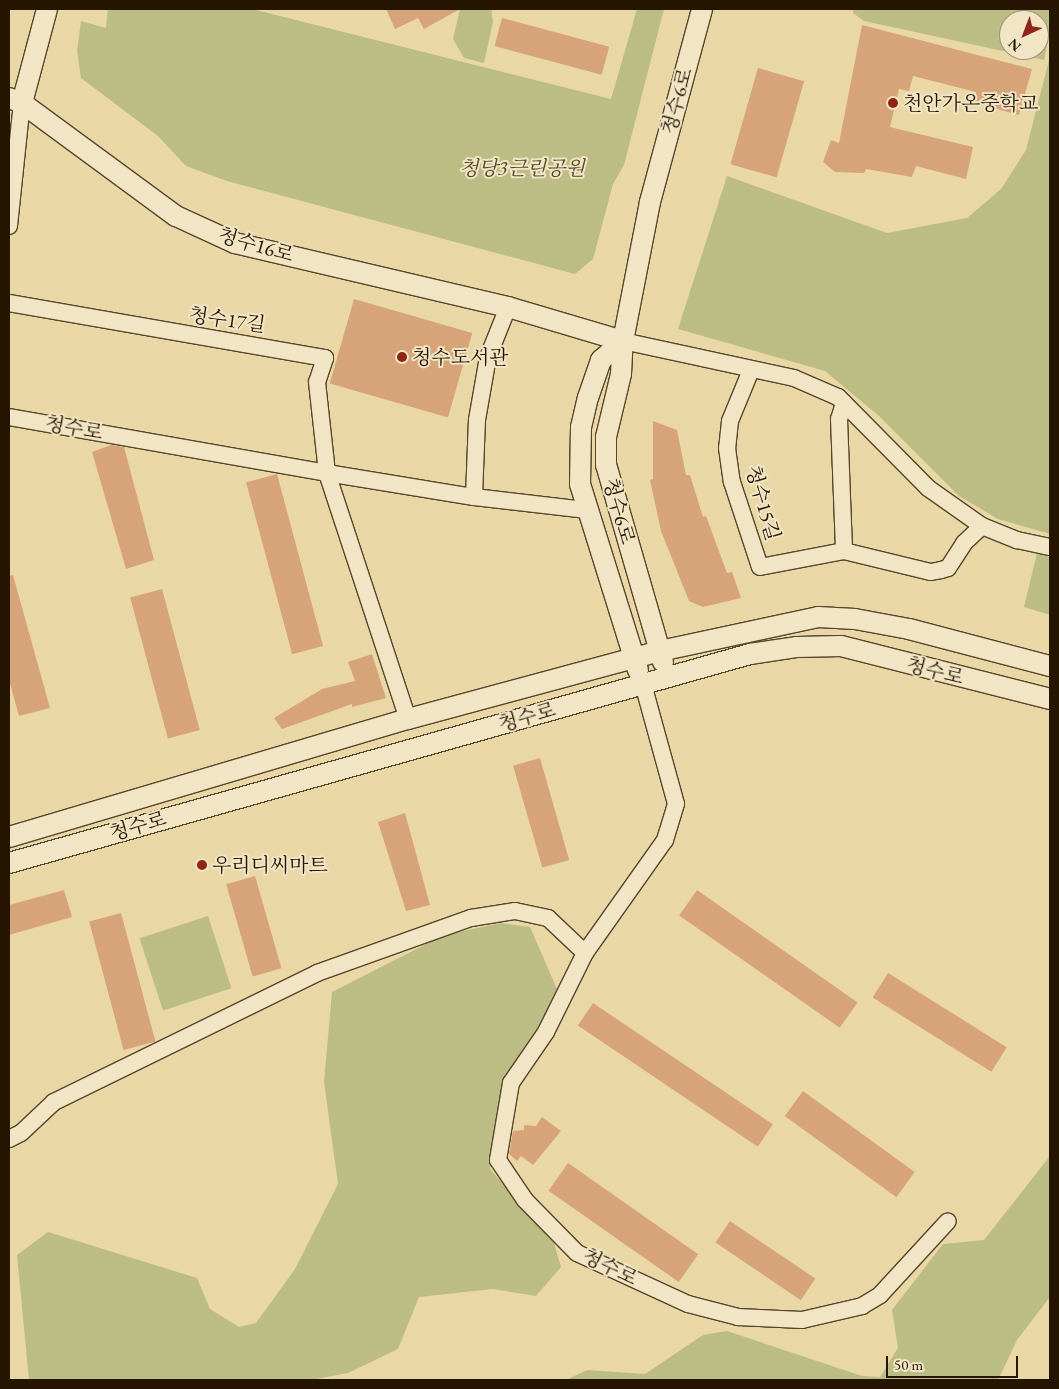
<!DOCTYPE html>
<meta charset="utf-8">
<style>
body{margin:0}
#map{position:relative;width:1059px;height:1389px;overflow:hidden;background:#ead7a6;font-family:"EB Garamond","Noto Serif KR",serif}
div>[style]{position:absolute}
.green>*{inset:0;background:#bbbd84;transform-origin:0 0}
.building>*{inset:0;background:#d7a479;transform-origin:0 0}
.roads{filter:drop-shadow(1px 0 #56452a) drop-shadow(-1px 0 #56452a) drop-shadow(0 1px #56452a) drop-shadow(0 -1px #56452a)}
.minor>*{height:16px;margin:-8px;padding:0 8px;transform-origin:8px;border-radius:8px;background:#f1e5c5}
.tertiary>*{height:20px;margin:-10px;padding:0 10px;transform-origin:10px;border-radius:10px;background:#f1e5c5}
.dots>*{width:14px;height:14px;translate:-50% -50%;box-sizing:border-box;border:2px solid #f1e5c5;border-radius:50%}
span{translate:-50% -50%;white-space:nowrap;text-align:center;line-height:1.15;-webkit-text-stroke:4px #f1e5c5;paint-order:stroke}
.street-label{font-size:20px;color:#251400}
.poi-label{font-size:20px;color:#251400}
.left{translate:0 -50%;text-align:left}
.park-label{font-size:20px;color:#524728;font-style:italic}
.frame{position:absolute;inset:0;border:10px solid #251400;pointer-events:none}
.north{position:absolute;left:999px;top:10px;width:50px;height:50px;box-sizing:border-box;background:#f1e5c5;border:1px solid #9f9176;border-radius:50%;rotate:223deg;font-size:14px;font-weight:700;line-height:20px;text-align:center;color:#251400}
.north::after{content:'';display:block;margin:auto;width:18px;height:22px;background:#8f2418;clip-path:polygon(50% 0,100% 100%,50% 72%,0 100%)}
.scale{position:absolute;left:886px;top:1356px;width:132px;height:22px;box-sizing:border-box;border:2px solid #251400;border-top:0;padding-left:6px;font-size:15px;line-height:18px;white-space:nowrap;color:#251400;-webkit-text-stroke:4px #f1e5c5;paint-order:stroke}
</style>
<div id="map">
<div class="green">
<div style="clip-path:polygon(108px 9px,252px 9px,611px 99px,637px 9px,664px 9px,624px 165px,613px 184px,593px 259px,575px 274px,227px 181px,186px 166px,158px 136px,81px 78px,77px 51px,81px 21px,106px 28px)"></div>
<div style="clip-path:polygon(460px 9px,491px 9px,493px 22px,484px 63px,464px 58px,453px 39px)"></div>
<div style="clip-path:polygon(evenodd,854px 9px,1050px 9px,1050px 31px,1044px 60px,864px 21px,853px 13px,854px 9px,1009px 20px,1039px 20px,1039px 50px,1009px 50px,1009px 20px)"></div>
<div style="clip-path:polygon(1050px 56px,1050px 534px,998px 519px,959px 496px,879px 416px,825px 371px,678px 329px,727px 176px,887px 233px,967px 218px,1001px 189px,1026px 150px)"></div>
<div style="clip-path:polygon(1037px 553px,1050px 557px,1050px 615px,1024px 607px)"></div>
<div style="left:208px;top:916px;width:76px;height:72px;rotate:72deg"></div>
<div style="clip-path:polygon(501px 923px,530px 927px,557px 989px,552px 1014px,503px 1082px,490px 1169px,554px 1243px,561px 1267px,536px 1296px,493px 1289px,419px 1297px,398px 1349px,348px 1373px,311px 1380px,29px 1380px,17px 1255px,48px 1232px,197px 1278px,210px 1309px,239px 1327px,256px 1323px,295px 1269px,338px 1184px,324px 1082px,332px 992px,444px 935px)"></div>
<div style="clip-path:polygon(1050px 1156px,1050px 1297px,1017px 1340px,998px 1380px,566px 1380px,587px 1370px,645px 1374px,703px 1335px,727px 1331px,862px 1376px,880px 1377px,898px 1348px,892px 1310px,943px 1244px,984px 1240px)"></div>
</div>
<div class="building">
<div style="clip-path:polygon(386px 9px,460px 9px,424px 29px,418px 18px,395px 29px)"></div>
<div style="left:502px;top:18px;width:111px;height:29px;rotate:15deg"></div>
<div style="clip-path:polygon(862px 25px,1032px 69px,1019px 115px,975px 103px,976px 92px,913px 76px,909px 91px,899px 89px,890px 127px,973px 147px,966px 179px,916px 166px,912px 177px,866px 169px,864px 173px,835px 172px,823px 162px,831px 140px,839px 143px)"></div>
<div style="left:758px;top:68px;width:48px;height:100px;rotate:16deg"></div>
<div style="left:354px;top:299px;width:123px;height:88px;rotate:16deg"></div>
<div style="clip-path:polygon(653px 421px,677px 430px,686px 475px,690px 475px,703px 517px,706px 516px,727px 573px,732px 572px,741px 598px,703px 607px,689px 601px,661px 531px,650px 480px,653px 479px)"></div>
<div style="clip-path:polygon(111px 445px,124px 447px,154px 560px,126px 569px,92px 452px)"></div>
<div style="left:277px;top:474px;width:178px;height:32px;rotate:75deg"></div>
<div style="clip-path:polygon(13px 575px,50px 708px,19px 716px,9px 680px,9px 576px)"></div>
<div style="left:162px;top:589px;width:146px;height:33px;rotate:75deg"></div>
<div style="clip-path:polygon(372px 654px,386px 698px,352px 707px,352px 704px,282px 729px,274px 718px,322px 689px,355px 681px,348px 662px)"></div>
<div style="left:540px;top:758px;width:106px;height:28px;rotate:74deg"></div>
<div style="clip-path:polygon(405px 813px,430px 905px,406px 911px,378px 822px)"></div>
<div style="left:255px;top:876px;width:96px;height:30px;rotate:74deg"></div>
<div style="clip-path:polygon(64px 890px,72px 917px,9px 935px,9px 905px)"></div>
<div style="left:697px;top:890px;width:196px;height:31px;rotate:35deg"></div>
<div style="left:121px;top:913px;width:133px;height:33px;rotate:75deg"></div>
<div style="left:888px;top:973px;width:140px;height:29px;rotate:32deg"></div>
<div style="left:593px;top:1003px;width:217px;height:27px;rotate:34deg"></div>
<div style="left:803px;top:1091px;width:138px;height:31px;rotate:36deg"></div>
<div style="clip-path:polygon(542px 1117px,561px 1131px,533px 1165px,521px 1156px,517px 1161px,509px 1154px,513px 1131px,524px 1130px,524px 1125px,536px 1126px)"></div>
<div style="left:568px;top:1163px;width:159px;height:34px;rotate:35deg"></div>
<div style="left:730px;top:1221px;width:103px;height:26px;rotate:34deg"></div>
</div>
<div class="roads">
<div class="minor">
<div style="left:9px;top:226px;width:124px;rotate:-84deg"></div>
<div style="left:9px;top:303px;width:321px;rotate:9.9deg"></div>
<div style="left:325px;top:358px;width:25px;rotate:108deg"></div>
<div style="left:317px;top:382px;width:92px;rotate:83.7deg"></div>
<div style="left:327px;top:473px;width:149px;rotate:9.3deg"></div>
<div style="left:474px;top:497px;width:114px;rotate:6.6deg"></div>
<div style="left:623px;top:341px;width:175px;rotate:12.2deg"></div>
<div style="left:794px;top:378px;width:48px;rotate:23.4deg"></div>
<div style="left:838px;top:397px;width:128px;rotate:45.3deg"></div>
<div style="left:928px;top:488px;width:66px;rotate:35.1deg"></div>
<div style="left:982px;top:526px;width:38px;rotate:22deg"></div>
<div style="left:1017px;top:540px;width:34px;rotate:12deg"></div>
<div style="left:751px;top:370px;width:55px;rotate:112.4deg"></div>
<div style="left:730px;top:421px;width:27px;rotate:96deg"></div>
<div style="left:727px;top:448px;width:34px;rotate:82deg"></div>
<div style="left:732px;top:482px;width:89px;rotate:71.8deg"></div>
<div style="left:760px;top:567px;width:86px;rotate:-10.8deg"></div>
<div style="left:844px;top:551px;width:89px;rotate:13.6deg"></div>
<div style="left:931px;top:572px;width:10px;rotate:-11deg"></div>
<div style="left:941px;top:570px;width:7px;rotate:-16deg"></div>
<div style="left:948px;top:568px;width:30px;rotate:-57deg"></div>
<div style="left:964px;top:543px;width:25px;rotate:-43deg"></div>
<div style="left:844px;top:403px;width:17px;rotate:107deg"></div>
<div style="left:839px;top:419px;width:132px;rotate:87.8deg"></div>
<div style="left:9px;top:417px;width:323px;rotate:10deg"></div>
<div style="left:327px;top:473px;width:259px;rotate:71.8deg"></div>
<div style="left:474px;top:497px;width:77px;rotate:-87.8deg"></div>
<div style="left:477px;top:420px;width:64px;rotate:-80.1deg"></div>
<div style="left:488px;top:357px;width:54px;rotate:-68.2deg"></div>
<div style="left:643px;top:684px;width:124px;rotate:74.6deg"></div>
<div style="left:676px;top:804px;width:38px;rotate:107deg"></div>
<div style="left:665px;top:840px;width:138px;rotate:125.3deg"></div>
<div style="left:585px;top:953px;width:88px;rotate:116.3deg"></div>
<div style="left:546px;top:1032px;width:62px;rotate:124.5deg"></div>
<div style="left:511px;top:1083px;width:78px;rotate:99.6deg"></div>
<div style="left:498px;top:1160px;width:48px;rotate:56deg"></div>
<div style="left:525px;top:1200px;width:74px;rotate:45.5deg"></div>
<div style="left:577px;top:1253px;width:122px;rotate:24.7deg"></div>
<div style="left:688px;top:1304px;width:52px;rotate:14.6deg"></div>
<div style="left:738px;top:1317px;width:64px;rotate:2.7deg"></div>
<div style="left:802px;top:1320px;width:62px;rotate:-13.1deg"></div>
<div style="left:862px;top:1306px;width:21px;rotate:-31deg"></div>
<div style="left:880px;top:1295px;width:100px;rotate:-47.4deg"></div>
<div style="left:9px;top:1139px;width:13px;rotate:-27deg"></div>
<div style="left:21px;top:1133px;width:45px;rotate:-43.2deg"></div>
<div style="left:54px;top:1102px;width:293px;rotate:-26.1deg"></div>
<div style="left:317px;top:973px;width:164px;rotate:-19.7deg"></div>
<div style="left:471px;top:918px;width:45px;rotate:-9deg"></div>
<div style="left:515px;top:911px;width:34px;rotate:12deg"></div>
<div style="left:548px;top:918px;width:51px;rotate:43.4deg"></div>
</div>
<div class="tertiary">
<div style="left:9px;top:98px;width:14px;rotate:21deg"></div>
<div style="left:22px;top:103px;width:191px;rotate:36.3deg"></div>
<div style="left:176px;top:216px;width:65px;rotate:24.6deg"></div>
<div style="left:235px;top:243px;width:280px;rotate:13.2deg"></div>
<div style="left:508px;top:307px;width:120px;rotate:16.5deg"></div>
<div style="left:22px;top:103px;width:97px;rotate:-75.1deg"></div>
<div style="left:623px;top:341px;width:29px;rotate:139deg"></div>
<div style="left:601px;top:360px;width:39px;rotate:109deg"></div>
<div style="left:588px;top:397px;width:31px;rotate:103deg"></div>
<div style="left:581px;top:427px;width:57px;rotate:91deg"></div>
<div style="left:580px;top:484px;width:195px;rotate:72.7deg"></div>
<div style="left:663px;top:662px;width:205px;rotate:-106.1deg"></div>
<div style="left:606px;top:465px;width:28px;rotate:-90deg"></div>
<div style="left:606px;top:437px;width:65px;rotate:-76.6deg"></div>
<div style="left:621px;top:374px;width:33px;rotate:-87deg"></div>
<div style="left:623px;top:341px;width:142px;rotate:-79deg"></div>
<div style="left:650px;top:202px;width:200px;rotate:-74.9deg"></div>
<div style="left:9px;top:837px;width:416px;rotate:-16.5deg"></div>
<div style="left:408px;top:719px;width:261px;rotate:-15.1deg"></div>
<div style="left:660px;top:651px;width:162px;rotate:-12.1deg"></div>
<div style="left:818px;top:617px;width:37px;rotate:3deg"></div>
<div style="left:855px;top:619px;width:55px;rotate:10.5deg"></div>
<div style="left:909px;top:629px;width:146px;rotate:14.7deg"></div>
<div style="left:9px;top:863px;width:770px;rotate:-15.75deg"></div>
<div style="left:750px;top:654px;width:48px;rotate:-8.5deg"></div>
<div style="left:797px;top:647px;width:44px;rotate:-1.3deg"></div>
<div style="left:841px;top:646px;width:216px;rotate:14.2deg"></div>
</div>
</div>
<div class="dots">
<div style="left:893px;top:103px;background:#8f2418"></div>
<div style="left:402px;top:357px;background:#8f2418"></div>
<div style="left:202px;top:865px;background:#8f2418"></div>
</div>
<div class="street-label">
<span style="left:677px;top:101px;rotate:-75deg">청수6로</span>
<span style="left:256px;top:245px;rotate:16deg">청수16로</span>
<span style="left:227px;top:320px;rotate:8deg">청수17길</span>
<span style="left:74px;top:428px;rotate:10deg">청수로</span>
<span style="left:763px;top:503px;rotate:74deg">청수15길</span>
<span style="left:619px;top:511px;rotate:74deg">청수6로</span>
<span style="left:935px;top:671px;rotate:14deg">청수로</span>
<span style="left:527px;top:717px;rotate:-16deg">청수로</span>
<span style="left:138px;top:826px;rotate:-16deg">청수로</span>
<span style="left:610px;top:1267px;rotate:26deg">청수로</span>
</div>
<div class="poi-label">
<span class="left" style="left:903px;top:103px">천안가온중학교</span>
<span class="left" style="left:412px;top:357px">청수도서관</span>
<span class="left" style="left:212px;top:865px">우리디씨마트</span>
</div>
<div class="park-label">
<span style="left:522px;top:168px">청당3근린공원</span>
</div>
<div class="frame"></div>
<div class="north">N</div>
<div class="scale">50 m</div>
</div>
